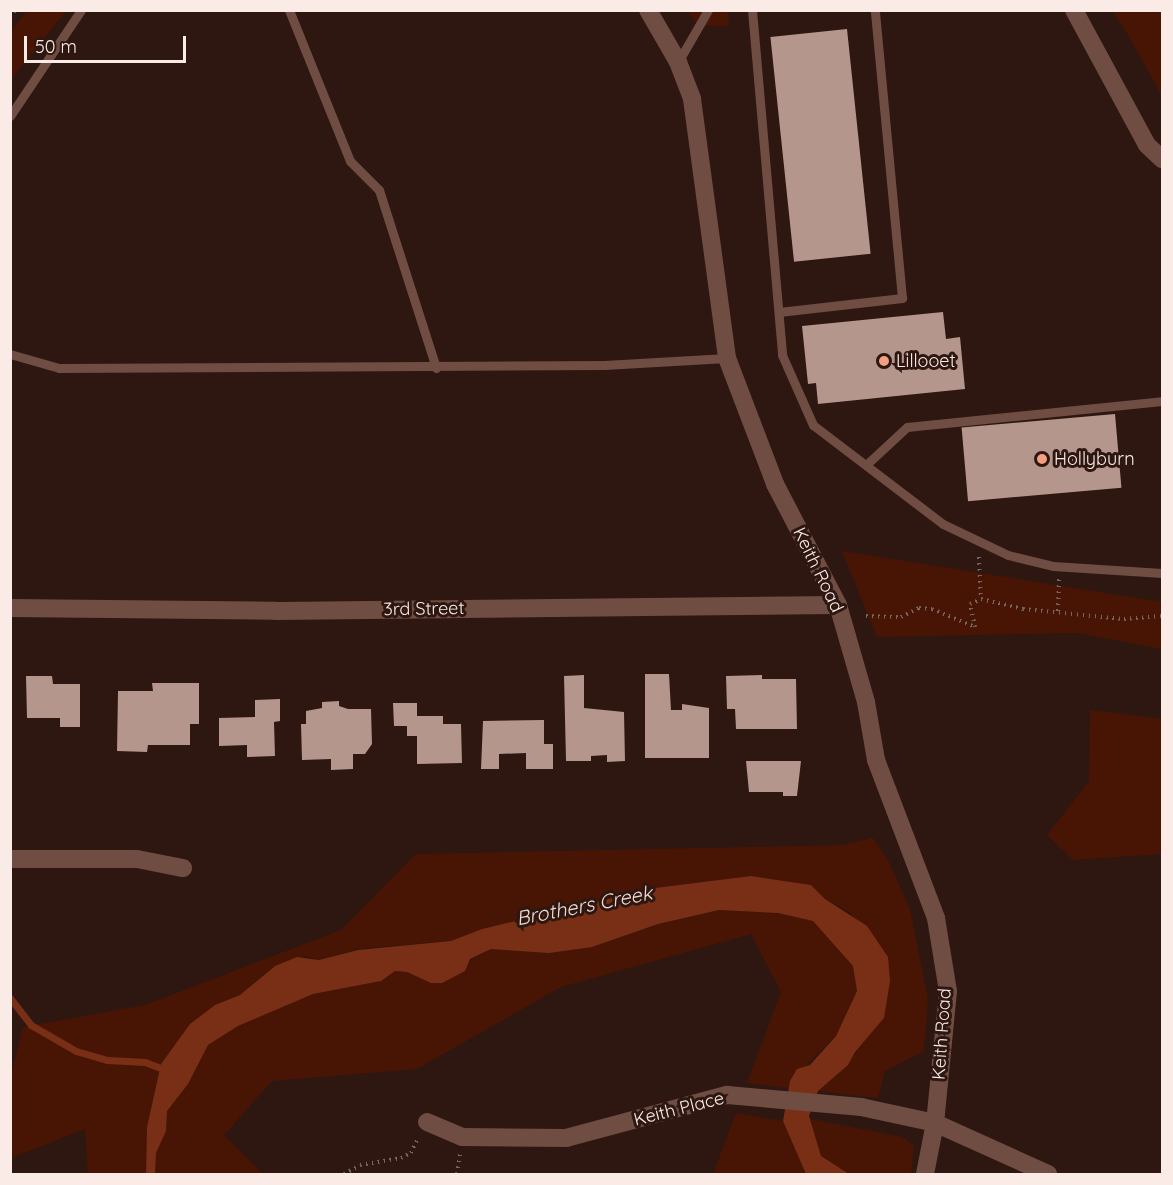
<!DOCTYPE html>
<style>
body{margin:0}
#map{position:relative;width:1173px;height:1185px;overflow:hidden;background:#2d1710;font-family:Quicksand,sans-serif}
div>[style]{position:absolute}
.green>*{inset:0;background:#481504}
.water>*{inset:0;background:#792f15}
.stream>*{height:7px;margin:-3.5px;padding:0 3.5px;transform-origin:3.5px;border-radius:3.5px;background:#792f15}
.building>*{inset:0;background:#b4968d;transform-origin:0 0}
.path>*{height:4px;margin-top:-2px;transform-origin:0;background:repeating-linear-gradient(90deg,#79655f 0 1.5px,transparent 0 6px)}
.service>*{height:9px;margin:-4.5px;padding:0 4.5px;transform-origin:4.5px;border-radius:4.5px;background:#6f4d42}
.minor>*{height:18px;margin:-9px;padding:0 9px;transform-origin:9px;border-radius:9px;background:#6f4d42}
.tertiary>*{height:18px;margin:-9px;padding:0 9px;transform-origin:9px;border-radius:9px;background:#6f4d42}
.dots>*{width:16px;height:16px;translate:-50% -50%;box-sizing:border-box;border:3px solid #2d1710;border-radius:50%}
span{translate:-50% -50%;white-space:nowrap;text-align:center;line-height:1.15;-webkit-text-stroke:6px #2d1710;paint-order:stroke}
.poi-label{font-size:18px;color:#fbebe6}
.left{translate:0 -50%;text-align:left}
.street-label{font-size:18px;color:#fbebe6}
.water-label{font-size:20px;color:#f4dcd5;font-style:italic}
.frame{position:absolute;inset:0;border:12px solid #fbebe6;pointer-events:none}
.scale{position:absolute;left:24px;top:36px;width:162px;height:27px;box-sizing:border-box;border:3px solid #fbebe6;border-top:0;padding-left:8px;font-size:18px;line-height:21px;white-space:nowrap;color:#fbebe6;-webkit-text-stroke:4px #2d1710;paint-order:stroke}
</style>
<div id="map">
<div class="green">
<div style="clip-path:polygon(27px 11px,66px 11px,11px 79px,11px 31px)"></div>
<div style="clip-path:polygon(688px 11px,728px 11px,729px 26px,698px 25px)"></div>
<div style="clip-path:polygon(1113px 11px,1162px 11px,1162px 96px,1128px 35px)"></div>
<div style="clip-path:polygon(842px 551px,1162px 602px,1162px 649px,1077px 633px,877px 637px)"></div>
<div style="clip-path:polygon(1090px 710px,1162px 719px,1162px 854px,1073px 860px,1047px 835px,1089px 781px)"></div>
<div style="clip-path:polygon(873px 838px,888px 860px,910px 909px,928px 1000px,924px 1051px,885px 1071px,878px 1098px,818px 1091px,848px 1065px,855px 1052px,884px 1018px,851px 913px,825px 899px,811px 885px,751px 876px,655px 888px,482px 929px,451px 941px,358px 949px,319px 960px,305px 956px,275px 966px,240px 995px,215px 1005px,190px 1024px,161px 1064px,147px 1127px,146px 1174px,88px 1174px,85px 1129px,11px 1158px,11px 1076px,23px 1027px,145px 1005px,341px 930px,416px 854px,841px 845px)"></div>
<div style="clip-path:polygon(719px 910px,778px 913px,813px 921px,853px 966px,857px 990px,836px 1036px,790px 1081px,789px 1088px,747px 1083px,781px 992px,751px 934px,561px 987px,417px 1069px,272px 1081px,224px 1135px,263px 1174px,155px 1174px,156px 1153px,166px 1131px,167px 1111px,188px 1084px,208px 1045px,238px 1026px,313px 994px,380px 981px,395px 971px,407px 972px,431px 983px,491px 949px,592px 947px,658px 924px)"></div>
<div style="clip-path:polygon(736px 1113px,783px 1121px,806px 1174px,713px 1174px)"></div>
<div style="clip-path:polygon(810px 1119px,903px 1137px,914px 1146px,911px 1174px,849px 1174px,821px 1156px)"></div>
</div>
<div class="water">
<div style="clip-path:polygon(751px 876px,811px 885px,825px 899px,867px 926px,888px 957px,890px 981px,884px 1018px,855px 1052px,848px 1065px,818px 1091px,809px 1116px,821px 1156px,849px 1174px,806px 1174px,783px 1121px,790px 1081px,797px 1069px,810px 1065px,836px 1036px,857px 991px,853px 966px,813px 921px,778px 913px,719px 910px,658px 924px,592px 947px,549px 953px,491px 949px,470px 959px,465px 971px,442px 983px,431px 983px,407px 972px,395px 971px,381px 981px,313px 994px,238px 1026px,208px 1045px,188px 1084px,167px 1111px,166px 1131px,156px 1153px,155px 1174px,146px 1174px,147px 1127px,161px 1064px,190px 1024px,215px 1005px,240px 995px,275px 966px,297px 957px,319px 960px,358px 950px,451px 941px,482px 929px,655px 888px)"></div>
</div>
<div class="stream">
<div style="left:10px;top:998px;width:34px;rotate:52deg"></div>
<div style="left:31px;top:1025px;width:52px;rotate:30deg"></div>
<div style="left:76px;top:1051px;width:32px;rotate:16deg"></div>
<div style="left:107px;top:1060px;width:38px;rotate:3deg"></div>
<div style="left:145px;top:1062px;width:25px;rotate:21deg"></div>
</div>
<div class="building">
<div style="left:847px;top:29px;width:226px;height:77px;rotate:84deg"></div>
<div style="clip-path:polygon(943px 312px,946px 339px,960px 337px,965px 389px,818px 404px,816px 383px,808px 384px,802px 326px)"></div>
<div style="left:1115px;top:414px;width:74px;height:154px;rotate:85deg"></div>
<div style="clip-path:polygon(645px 674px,669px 674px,671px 710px,682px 710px,682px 704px,709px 708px,709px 758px,645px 758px)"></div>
<div style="clip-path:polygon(584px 675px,584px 708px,624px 712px,625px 761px,607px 762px,607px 755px,591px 756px,591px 761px,566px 761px,564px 676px)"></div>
<div style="clip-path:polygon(762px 675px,762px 679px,796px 679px,797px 729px,736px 729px,735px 709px,727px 709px,726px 676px)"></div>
<div style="clip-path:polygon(26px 676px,52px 676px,53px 684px,80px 684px,80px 727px,60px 727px,60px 718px,27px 718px)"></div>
<div style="clip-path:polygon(152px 683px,199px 683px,199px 724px,190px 724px,190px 745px,148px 745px,147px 752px,117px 751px,118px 691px,153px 691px)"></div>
<div style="clip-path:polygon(280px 699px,280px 721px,274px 722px,275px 756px,247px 757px,247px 745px,219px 746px,219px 718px,255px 717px,255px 700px)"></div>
<div style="clip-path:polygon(339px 701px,339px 706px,348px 709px,371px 709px,372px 744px,365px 754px,353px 754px,353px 769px,331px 770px,331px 759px,302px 760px,301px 724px,306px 724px,306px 711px,322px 708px,322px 702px)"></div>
<div style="clip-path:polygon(393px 703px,417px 703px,417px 716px,443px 716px,443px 724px,461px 724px,462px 763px,417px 764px,417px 736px,407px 736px,407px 726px,394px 726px)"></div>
<div style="clip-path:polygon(544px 720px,544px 744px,553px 744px,553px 769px,526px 769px,526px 753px,499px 754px,499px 769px,481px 769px,483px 721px)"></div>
<div style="clip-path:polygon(746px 761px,801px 761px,797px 796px,783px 796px,783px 792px,749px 792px)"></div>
</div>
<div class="path">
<div style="left:10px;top:17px;width:9px;rotate:-54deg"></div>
<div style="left:979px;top:557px;width:42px;rotate:87.3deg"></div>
<div style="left:1058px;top:611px;width:32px;rotate:-88deg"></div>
<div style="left:866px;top:616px;width:35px;rotate:2deg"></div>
<div style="left:901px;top:617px;width:20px;rotate:-27deg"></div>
<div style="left:919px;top:608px;width:13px;rotate:4deg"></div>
<div style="left:932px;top:609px;width:47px;rotate:22.7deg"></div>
<div style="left:975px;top:627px;width:24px;rotate:-102deg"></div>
<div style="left:970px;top:604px;width:12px;rotate:-24deg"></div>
<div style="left:981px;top:599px;width:43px;rotate:13.4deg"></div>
<div style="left:1023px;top:609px;width:101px;rotate:5.7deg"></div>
<div style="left:1124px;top:619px;width:38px;rotate:-5deg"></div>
<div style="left:344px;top:1174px;width:18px;rotate:-29deg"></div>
<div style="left:360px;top:1165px;width:42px;rotate:-9.7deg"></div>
<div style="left:401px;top:1158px;width:11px;rotate:-27deg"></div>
<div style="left:411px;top:1153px;width:17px;rotate:-65deg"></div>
<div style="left:457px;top:1174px;width:20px;rotate:-81deg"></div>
</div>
<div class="service">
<div style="left:289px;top:10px;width:163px;rotate:68deg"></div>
<div style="left:350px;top:161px;width:41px;rotate:45deg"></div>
<div style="left:379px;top:190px;width:187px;rotate:72.2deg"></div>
<div style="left:752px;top:10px;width:346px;rotate:85deg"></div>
<div style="left:782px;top:355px;width:77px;rotate:66.1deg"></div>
<div style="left:813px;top:425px;width:163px;rotate:37.3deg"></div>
<div style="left:943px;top:524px;width:72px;rotate:25.5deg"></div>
<div style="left:1008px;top:555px;width:46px;rotate:13.7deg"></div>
<div style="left:1053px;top:566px;width:109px;rotate:3.7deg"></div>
<div style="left:678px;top:62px;width:60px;rotate:-60deg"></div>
<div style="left:10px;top:116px;width:128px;rotate:-56.2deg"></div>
<div style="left:779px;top:312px;width:124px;rotate:-6.5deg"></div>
<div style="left:902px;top:298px;width:289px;rotate:-95.4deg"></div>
<div style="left:10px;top:354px;width:51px;rotate:15.9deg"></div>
<div style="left:59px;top:368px;width:545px;rotate:-0.32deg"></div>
<div style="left:604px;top:365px;width:123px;rotate:-3.3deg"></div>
<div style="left:867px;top:464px;width:54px;rotate:-42.8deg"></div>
<div style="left:907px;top:427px;width:256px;rotate:-5.8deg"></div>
</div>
<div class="minor">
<div style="left:648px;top:10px;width:60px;rotate:60deg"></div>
<div style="left:678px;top:62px;width:40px;rotate:69deg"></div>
<div style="left:692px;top:99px;width:261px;rotate:82.3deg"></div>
<div style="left:727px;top:358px;width:135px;rotate:69.1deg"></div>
<div style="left:775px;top:484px;width:136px;rotate:62.5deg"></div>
<div style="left:1074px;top:10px;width:153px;rotate:61.6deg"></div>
<div style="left:1147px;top:145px;width:21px;rotate:43deg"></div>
<div style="left:10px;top:859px;width:127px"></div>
<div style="left:137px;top:859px;width:47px;rotate:11.1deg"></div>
<div style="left:427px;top:1122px;width:38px;rotate:23deg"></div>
<div style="left:462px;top:1137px;width:104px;rotate:0.6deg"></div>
<div style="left:566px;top:1138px;width:167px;rotate:-15deg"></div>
<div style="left:727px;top:1095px;width:135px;rotate:5.1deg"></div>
<div style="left:861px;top:1107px;width:76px;rotate:12.2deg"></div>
<div style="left:935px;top:1123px;width:124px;rotate:24.3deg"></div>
</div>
<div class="tertiary">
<div style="left:10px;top:608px;width:266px;rotate:0.6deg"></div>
<div style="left:276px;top:611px;width:562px;rotate:-0.61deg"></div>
<div style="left:838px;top:605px;width:101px;rotate:73.9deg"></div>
<div style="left:866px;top:702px;width:59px;rotate:80.2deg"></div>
<div style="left:876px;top:760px;width:169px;rotate:69.2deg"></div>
<div style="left:936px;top:918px;width:74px;rotate:80.7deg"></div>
<div style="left:948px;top:991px;width:133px;rotate:95.6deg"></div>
<div style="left:935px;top:1123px;width:52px;rotate:101.1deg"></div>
</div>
<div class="dots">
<div style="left:884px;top:361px;background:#f39f83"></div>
<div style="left:1042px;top:459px;background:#f39f83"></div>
</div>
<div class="poi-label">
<span class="left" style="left:896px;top:361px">Lillooet</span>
<span class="left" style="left:1054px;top:459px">Hollyburn</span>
</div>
<div class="street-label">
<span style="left:818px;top:570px;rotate:64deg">Keith Road</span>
<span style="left:424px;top:609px;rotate:-1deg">3rd Street</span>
<span style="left:942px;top:1034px;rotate:-86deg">Keith Road</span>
<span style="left:679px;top:1109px;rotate:-14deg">Keith Place</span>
</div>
<div class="water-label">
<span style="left:584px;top:905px;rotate:-11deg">Brothers Creek</span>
</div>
<div class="frame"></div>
<div class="scale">50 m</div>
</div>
